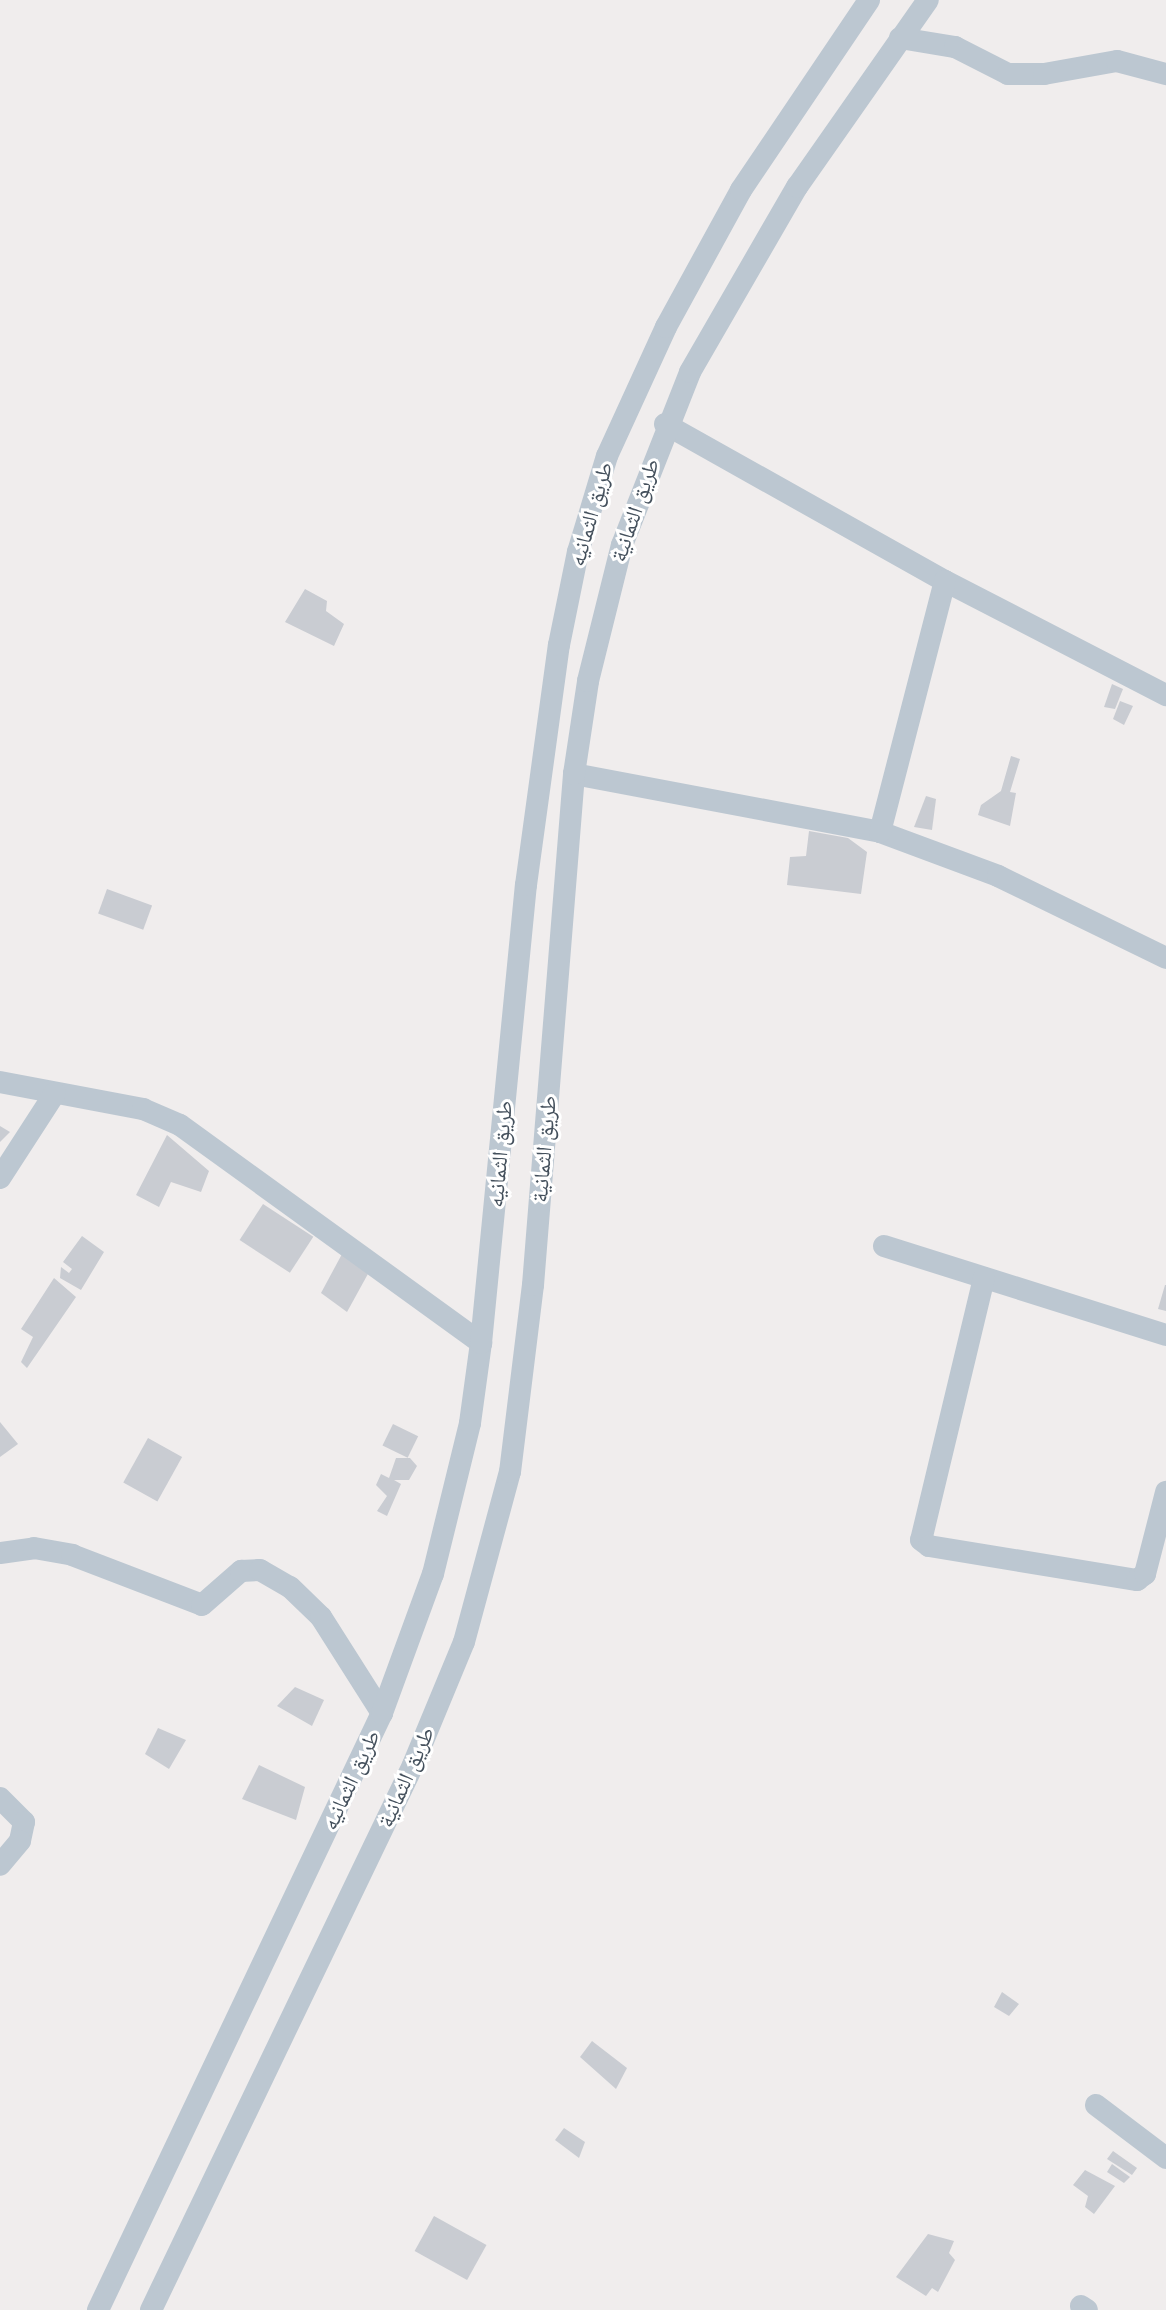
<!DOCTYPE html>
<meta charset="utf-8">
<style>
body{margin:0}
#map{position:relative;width:1166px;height:2310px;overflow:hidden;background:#f0eded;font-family:Poppins,"Noto Naskh Arabic",sans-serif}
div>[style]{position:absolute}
.building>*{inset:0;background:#c9ccd2;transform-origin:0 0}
.minor>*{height:22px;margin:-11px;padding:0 11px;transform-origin:11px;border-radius:11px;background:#bcc7d1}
span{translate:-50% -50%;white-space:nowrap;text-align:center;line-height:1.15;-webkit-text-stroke:6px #fff;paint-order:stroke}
.street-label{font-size:22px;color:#44505c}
</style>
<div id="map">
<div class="building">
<div style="clip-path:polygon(305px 589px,327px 601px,326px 611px,344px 624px,334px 646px,285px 622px)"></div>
<div style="clip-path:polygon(1112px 684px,1123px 689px,1115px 709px,1104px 707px)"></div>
<div style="clip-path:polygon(1120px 701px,1133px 706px,1124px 725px,1113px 719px)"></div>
<div style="clip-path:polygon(1011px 756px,1020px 759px,1010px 792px,1016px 793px,1010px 826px,978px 815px,981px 805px,1001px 791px)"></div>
<div style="clip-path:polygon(926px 796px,936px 799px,932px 830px,914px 827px)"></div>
<div style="clip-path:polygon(809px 831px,848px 838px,867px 852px,861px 894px,787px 885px,790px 857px,806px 856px)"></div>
<div style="left:107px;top:889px;width:48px;height:26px;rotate:20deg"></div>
<div style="clip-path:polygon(0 1126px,10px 1132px,0 1142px)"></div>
<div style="clip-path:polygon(167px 1135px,209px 1171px,201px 1192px,171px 1182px,159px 1207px,136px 1195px)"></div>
<div style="left:263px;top:1204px;width:60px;height:43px;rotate:33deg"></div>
<div style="clip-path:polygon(82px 1236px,104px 1252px,81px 1290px,60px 1278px,61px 1267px,69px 1273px,72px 1269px,63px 1262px)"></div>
<div style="clip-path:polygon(342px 1254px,369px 1272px,347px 1312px,321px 1293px)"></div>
<div style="clip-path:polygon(54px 1278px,76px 1297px,27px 1368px,21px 1362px,33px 1337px,21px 1329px)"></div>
<div style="clip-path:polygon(1165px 1285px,1166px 1285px,1166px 1311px,1158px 1309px)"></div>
<div style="clip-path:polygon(0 1422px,18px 1444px,0 1457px)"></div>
<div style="left:393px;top:1424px;width:28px;height:24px;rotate:26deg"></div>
<div style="left:148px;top:1438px;width:39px;height:51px;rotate:29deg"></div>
<div style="clip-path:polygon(396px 1458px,410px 1458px,417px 1466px,409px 1480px,394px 1480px,401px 1484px,387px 1516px,377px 1511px,387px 1496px,376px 1485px,381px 1474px,389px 1478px)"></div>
<div style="clip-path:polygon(295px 1687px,324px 1700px,312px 1726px,277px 1706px)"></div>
<div style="clip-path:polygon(158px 1728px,186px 1740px,169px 1769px,145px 1754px)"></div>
<div style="clip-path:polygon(259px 1765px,305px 1787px,296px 1820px,242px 1799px)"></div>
<div style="clip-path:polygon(1002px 1992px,1019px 2004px,1009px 2016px,994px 2007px)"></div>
<div style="clip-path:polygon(592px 2041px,627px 2068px,616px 2089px,580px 2057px)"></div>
<div style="clip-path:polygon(564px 2128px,585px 2142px,579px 2158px,555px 2140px)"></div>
<div style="clip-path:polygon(1113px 2151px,1137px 2168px,1132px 2175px,1107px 2159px)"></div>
<div style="clip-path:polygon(1112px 2164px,1130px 2177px,1124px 2183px,1107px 2172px)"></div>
<div style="clip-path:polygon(1085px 2170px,1115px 2186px,1094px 2214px,1085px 2207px,1088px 2196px,1073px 2185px)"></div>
<div style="left:434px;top:2216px;width:60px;height:40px;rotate:29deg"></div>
<div style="clip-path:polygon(928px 2234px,954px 2241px,949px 2253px,955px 2260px,938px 2292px,932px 2288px,926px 2296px,896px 2277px)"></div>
</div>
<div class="minor">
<div style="left:900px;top:38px;width:56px;rotate:9.3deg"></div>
<div style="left:955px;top:47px;width:59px;rotate:27deg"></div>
<div style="left:1008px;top:74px;width:36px"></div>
<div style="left:1044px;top:74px;width:74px;rotate:-10.1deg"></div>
<div style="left:1117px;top:61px;width:51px;rotate:14.9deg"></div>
<div style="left:665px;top:424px;width:321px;rotate:29.3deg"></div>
<div style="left:945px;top:581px;width:249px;rotate:27.3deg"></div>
<div style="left:574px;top:774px;width:311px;rotate:10.7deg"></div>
<div style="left:880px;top:832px;width:126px;rotate:20.4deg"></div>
<div style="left:998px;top:876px;width:187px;rotate:26deg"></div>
<div style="left:880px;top:832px;width:259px;rotate:-75.5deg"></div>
<div style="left:0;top:1082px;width:146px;rotate:10.7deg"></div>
<div style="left:143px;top:1109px;width:40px;rotate:23.4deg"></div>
<div style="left:180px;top:1125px;width:372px;rotate:35.9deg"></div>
<div style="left:0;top:1178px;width:101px;rotate:-57.1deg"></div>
<div style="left:884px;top:1246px;width:296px;rotate:17.5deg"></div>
<div style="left:984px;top:1278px;width:269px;rotate:103.5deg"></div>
<div style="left:921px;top:1540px;width:10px;rotate:37deg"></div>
<div style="left:929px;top:1546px;width:211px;rotate:9.3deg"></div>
<div style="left:1137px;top:1580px;width:10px;rotate:-37deg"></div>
<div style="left:1145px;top:1574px;width:85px;rotate:-75.6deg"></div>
<div style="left:0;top:1553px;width:34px;rotate:-8deg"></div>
<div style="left:34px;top:1548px;width:39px;rotate:10deg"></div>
<div style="left:72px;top:1555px;width:139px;rotate:21deg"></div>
<div style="left:202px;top:1605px;width:52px;rotate:-41.1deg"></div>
<div style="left:241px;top:1571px;width:19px;rotate:-3deg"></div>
<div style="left:260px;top:1570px;width:34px;rotate:30deg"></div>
<div style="left:290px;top:1587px;width:43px;rotate:44.1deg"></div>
<div style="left:321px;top:1617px;width:114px;rotate:57.6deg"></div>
<div style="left:0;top:1798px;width:34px;rotate:45deg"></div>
<div style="left:24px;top:1822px;width:19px;rotate:102deg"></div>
<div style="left:20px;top:1841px;width:31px;rotate:130deg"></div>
<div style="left:1096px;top:2105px;width:88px;rotate:37.1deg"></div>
<div style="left:1081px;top:2306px;width:7px;rotate:34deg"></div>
<div style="left:98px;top:2310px;width:661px;rotate:-64.56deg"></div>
<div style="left:382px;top:1713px;width:148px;rotate:-69.9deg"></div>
<div style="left:433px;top:1574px;width:155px;rotate:-76.2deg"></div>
<div style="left:470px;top:1423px;width:81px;rotate:-82.2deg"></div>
<div style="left:481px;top:1343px;width:460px;rotate:-84.4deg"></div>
<div style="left:526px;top:885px;width:242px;rotate:-82.2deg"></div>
<div style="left:559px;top:645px;width:95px;rotate:-78.5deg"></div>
<div style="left:578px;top:552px;width:100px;rotate:-73.2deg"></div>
<div style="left:607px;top:456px;width:142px;rotate:-65.4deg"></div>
<div style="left:666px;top:327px;width:156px;rotate:-61.3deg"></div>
<div style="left:741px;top:190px;width:229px;rotate:-56deg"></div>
<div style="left:151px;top:2310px;width:605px;rotate:-64.32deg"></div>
<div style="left:413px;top:1765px;width:133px;rotate:-67.5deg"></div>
<div style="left:464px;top:1642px;width:176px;rotate:-74.9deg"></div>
<div style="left:510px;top:1472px;width:188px;rotate:-83deg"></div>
<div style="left:533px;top:1285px;width:513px;rotate:-85.41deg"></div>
<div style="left:574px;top:774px;width:94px;rotate:-81.4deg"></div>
<div style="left:588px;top:681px;width:140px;rotate:-76deg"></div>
<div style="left:622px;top:545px;width:186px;rotate:-68.5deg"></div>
<div style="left:690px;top:372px;width:214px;rotate:-60deg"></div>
<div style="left:797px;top:187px;width:228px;rotate:-55deg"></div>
</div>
<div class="street-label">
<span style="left:635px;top:510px;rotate:-71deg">طريق الثمانية</span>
<span style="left:591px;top:514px;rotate:-74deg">طريق الثمانيه</span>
<span style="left:544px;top:1149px;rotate:-85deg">طريق الثمانية</span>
<span style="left:500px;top:1154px;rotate:-85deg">طريق الثمانيه</span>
<span style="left:406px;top:1777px;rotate:-66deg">طريق الثمانية</span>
<span style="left:351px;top:1780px;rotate:-65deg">طريق الثمانيه</span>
</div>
</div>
